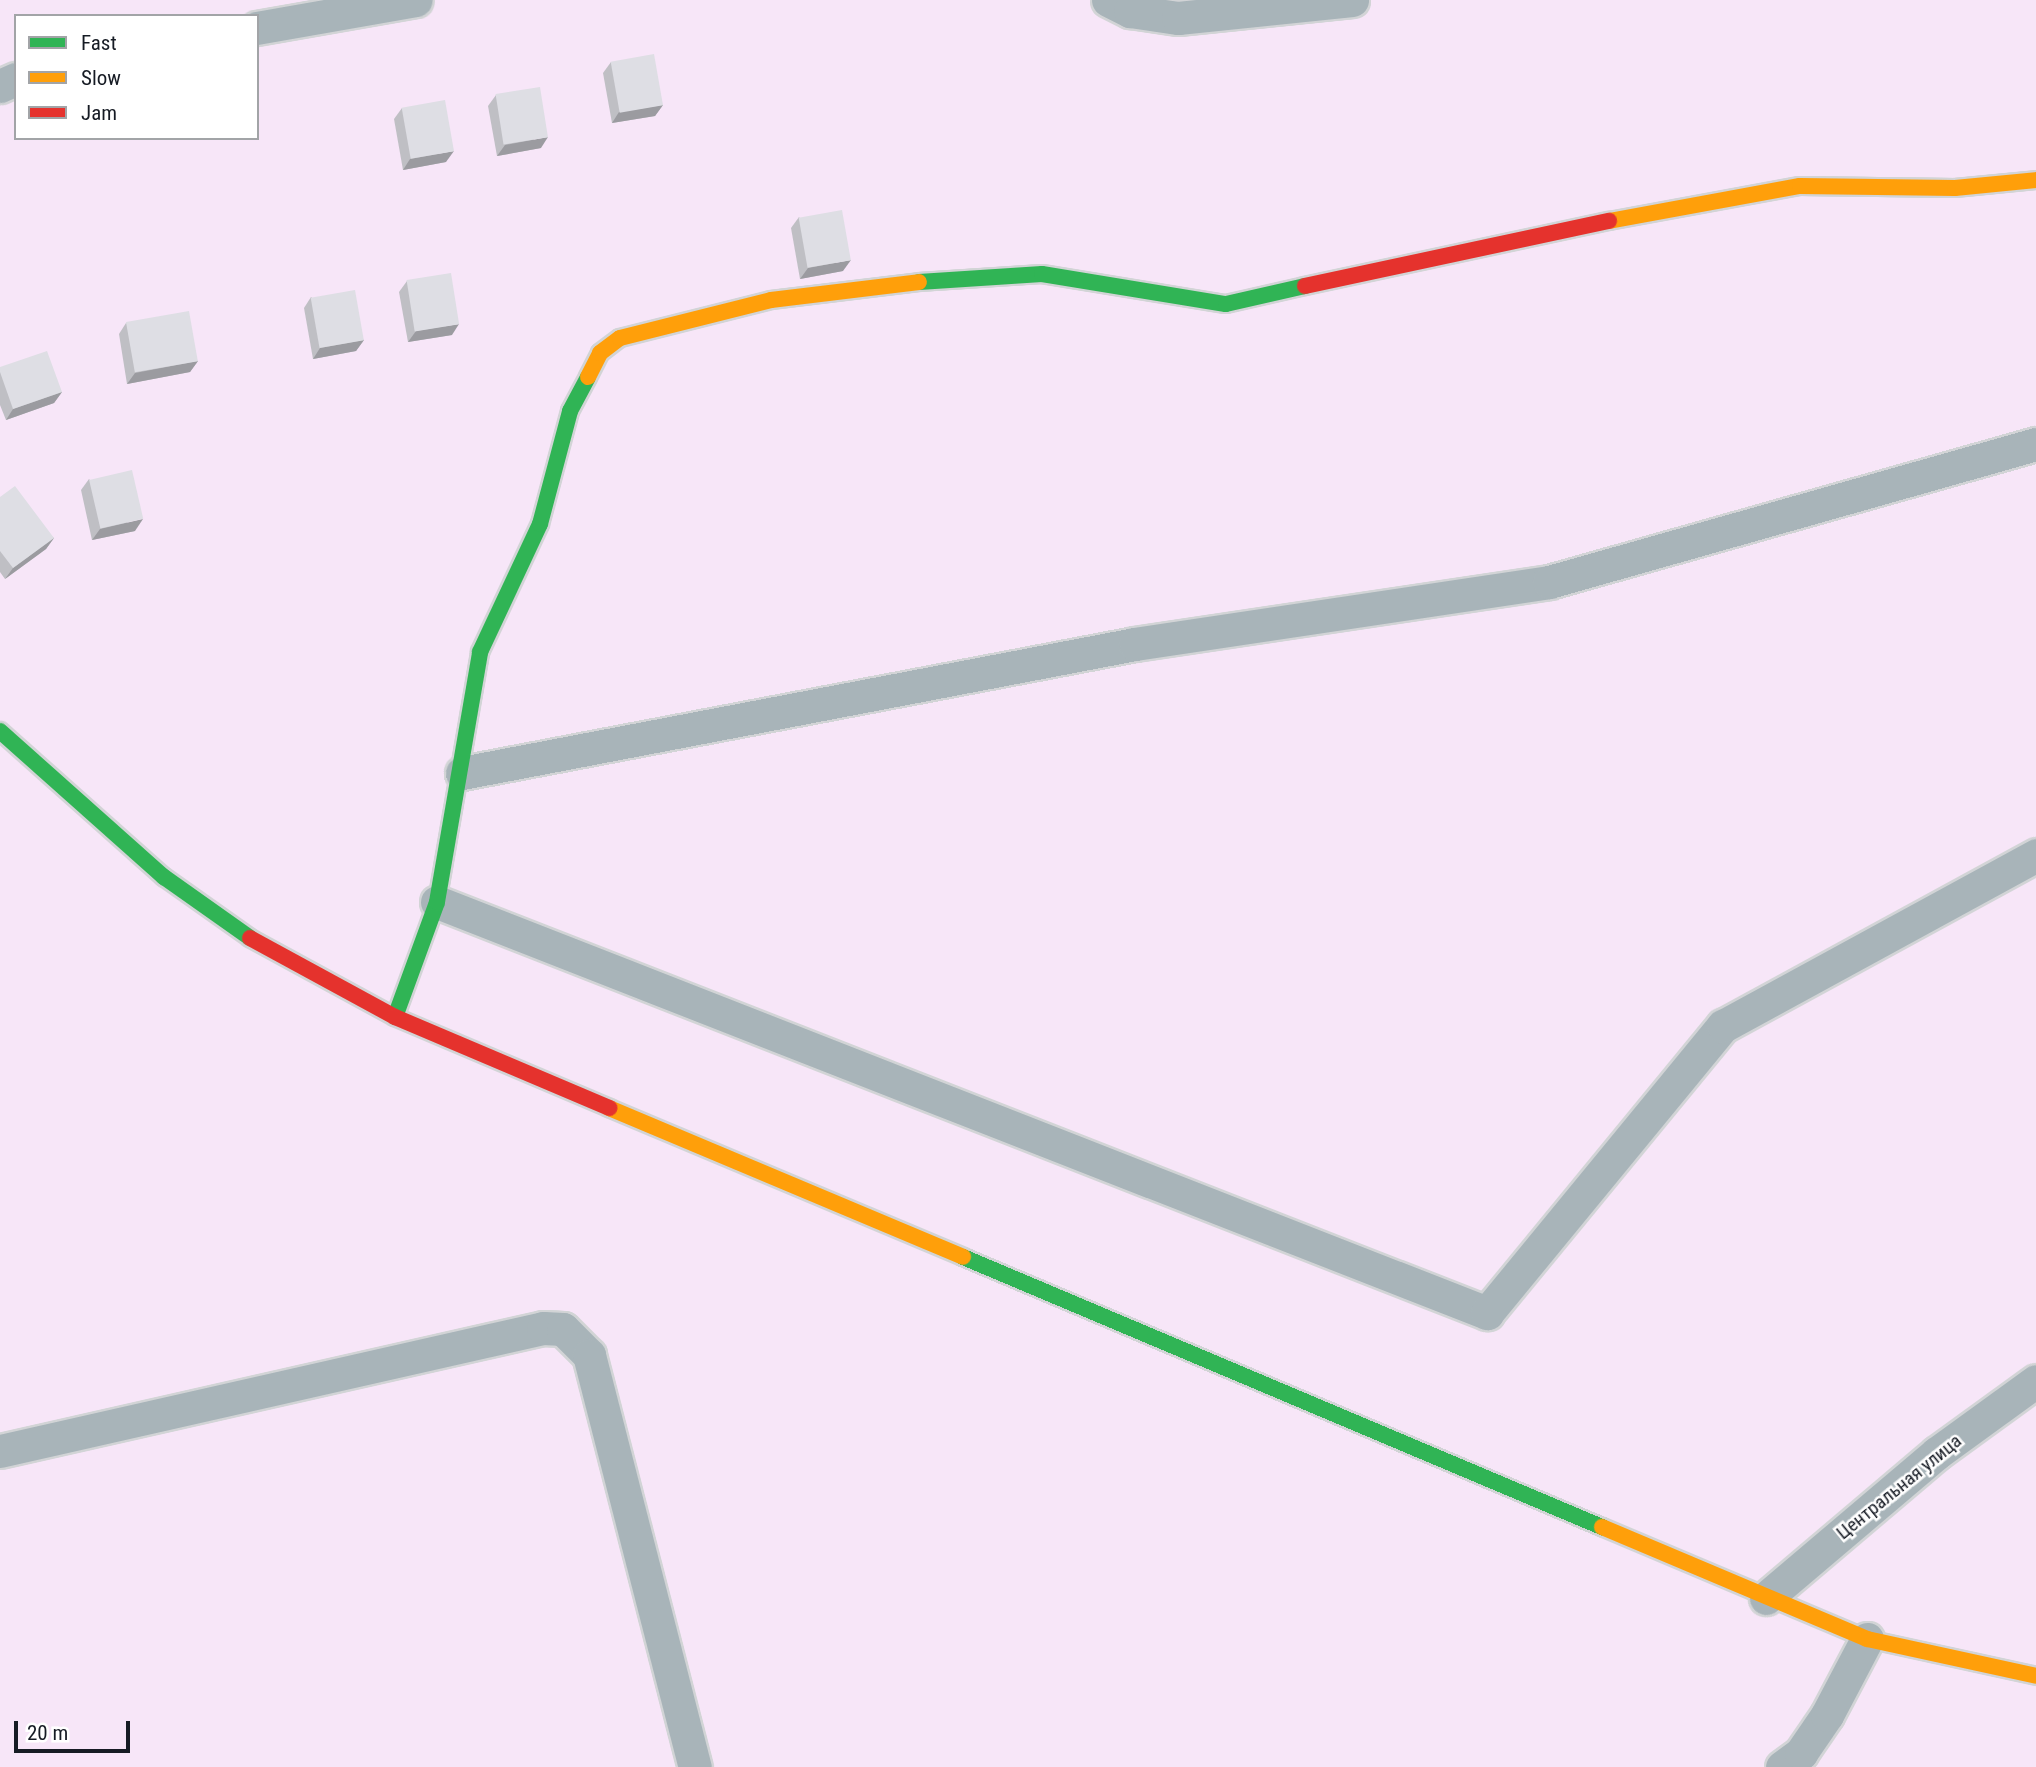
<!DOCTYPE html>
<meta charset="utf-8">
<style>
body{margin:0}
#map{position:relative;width:2036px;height:1767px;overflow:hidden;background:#f5f7f9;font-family:"Roboto Condensed",sans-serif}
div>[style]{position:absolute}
.green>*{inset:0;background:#f7e6f8}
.roads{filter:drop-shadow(2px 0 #d2d4d6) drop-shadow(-2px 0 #d2d4d6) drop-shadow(0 2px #d2d4d6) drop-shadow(0 -2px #d2d4d6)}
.street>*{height:33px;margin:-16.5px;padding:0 16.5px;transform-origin:16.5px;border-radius:16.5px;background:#a8b4b9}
.fast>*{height:16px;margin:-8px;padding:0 8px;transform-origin:8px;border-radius:8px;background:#30b455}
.slow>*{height:16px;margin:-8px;padding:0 8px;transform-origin:8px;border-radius:8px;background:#ff9f0a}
.jam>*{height:16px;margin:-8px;padding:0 8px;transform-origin:8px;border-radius:8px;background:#e5322d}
.wall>*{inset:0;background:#bfbfc4}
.shaded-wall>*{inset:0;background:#9b9ba0}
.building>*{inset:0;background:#dedee4;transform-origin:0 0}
span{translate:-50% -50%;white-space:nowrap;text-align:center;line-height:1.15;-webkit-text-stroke:5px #fff;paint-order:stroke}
.street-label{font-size:19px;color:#161b24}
.legend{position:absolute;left:14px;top:14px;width:245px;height:126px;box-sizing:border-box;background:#fff;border:2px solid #a2a4a7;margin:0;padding:9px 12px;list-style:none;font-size:21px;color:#161b24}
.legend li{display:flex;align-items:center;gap:14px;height:35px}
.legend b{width:35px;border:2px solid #a2a4a7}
.scale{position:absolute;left:14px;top:1721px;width:116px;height:32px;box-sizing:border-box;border:4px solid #161b24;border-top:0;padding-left:9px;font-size:21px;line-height:24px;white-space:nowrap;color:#161b24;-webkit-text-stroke:5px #fff;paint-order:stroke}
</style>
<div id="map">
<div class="green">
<div style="clip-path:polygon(evenodd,0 0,2036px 0,2036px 1767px,0 1767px,0 0,16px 16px,257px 16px,257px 138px,16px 138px,16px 16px)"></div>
</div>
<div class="roads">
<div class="street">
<div style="left:1108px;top:0;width:25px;rotate:27deg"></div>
<div style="left:1130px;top:11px;width:49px;rotate:8.3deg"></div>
<div style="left:1178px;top:18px;width:175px;rotate:-5.9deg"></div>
<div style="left:257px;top:28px;width:161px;rotate:-10deg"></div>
<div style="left:0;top:86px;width:17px;rotate:-24deg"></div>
<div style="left:462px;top:773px;width:685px;rotate:-10.85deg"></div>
<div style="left:1135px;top:644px;width:419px;rotate:-8.5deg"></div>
<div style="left:1549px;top:582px;width:506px;rotate:-15.82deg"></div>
<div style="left:437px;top:902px;width:1128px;rotate:21.38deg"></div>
<div style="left:1487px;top:1313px;width:372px;rotate:-50.6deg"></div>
<div style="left:1723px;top:1026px;width:357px;rotate:-28.6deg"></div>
<div style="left:0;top:1451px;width:557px;rotate:-12.76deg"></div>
<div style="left:543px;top:1328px;width:20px;rotate:3deg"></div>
<div style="left:563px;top:1329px;width:37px;rotate:45deg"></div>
<div style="left:589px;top:1355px;width:425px;rotate:75.6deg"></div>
<div style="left:1766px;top:1598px;width:224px;rotate:-40.3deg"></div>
<div style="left:1937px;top:1453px;width:122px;rotate:-36deg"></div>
<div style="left:1782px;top:1767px;width:24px;rotate:-36deg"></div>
<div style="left:1801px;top:1753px;width:46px;rotate:-55.6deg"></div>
<div style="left:1827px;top:1715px;width:86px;rotate:-62.2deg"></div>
</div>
<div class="fast">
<div style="left:919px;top:282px;width:123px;rotate:-3.7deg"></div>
<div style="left:1042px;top:274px;width:186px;rotate:9.3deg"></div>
<div style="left:1226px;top:304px;width:81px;rotate:-12.8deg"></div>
<div style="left:0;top:731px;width:220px;rotate:41.7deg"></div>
<div style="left:164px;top:877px;width:105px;rotate:35.3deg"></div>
<div style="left:395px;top:1017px;width:122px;rotate:-69.9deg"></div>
<div style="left:437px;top:902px;width:254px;rotate:-80.2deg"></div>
<div style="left:480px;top:652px;width:141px;rotate:-64.9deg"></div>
<div style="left:540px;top:524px;width:117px;rotate:-75.1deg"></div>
<div style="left:570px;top:411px;width:38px;rotate:-62deg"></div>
<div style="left:963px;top:1257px;width:694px;rotate:22.91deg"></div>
</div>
<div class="slow">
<div style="left:1609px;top:221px;width:194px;rotate:-10.4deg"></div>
<div style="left:1800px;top:186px;width:155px;rotate:0.7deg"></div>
<div style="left:1955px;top:188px;width:81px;rotate:-5.6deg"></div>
<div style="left:588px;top:377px;width:27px;rotate:-63deg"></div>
<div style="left:600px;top:353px;width:25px;rotate:-37deg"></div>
<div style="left:620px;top:338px;width:156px;rotate:-14.1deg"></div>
<div style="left:771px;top:300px;width:149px;rotate:-6.9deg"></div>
<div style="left:609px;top:1108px;width:384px;rotate:22.8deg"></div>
<div style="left:1602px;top:1527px;width:288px;rotate:22.9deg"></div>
<div style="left:1867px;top:1639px;width:173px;rotate:12.3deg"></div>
</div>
<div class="jam">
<div style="left:1305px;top:286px;width:311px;rotate:-12.1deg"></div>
<div style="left:250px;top:938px;width:165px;rotate:28.6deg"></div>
<div style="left:395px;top:1017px;width:233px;rotate:23deg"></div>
</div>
</div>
<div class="wall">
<div style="clip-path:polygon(611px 62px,663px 105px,655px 116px,612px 123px,603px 73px)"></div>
<div style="clip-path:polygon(496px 95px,541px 148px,497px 156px,488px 106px)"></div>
<div style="clip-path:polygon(402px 108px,446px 162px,403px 170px,394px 119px)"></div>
<div style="clip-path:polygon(799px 217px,843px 271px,800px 279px,791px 228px)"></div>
<div style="clip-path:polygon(407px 281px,452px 335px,408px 342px,399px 292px)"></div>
<div style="clip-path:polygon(311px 297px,364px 340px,356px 351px,313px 359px,304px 308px)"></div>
<div style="clip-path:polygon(126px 323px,198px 361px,190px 372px,127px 384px,119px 334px)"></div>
<div style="clip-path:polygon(0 367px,62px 392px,54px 403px,6px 420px,0 405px)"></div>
<div style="clip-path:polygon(89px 479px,135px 531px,92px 540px,81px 490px)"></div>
<div style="clip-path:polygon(0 497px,54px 538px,46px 549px,5px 579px,0 572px)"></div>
</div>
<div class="shaded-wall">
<div style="clip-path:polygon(663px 105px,655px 116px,612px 123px,619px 112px)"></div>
<div style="clip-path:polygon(548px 137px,541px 148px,497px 156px,505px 145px)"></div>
<div style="clip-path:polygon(454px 151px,446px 162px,403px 170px,410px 159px)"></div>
<div style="clip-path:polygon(851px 260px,843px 271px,800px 279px,808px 268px)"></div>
<div style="clip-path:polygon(459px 324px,452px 335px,408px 342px,416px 331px)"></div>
<div style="clip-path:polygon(364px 340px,356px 351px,313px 359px,320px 348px)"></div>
<div style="clip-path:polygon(198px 361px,190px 372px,127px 384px,135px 373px)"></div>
<div style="clip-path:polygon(62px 392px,54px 403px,6px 420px,13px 409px)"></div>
<div style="clip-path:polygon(143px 519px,135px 531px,92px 540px,100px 529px)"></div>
<div style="clip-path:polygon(54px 538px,46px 549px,5px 579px,13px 568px)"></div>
</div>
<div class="building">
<div style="left:654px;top:54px;width:52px;height:44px;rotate:80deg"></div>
<div style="left:540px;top:87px;width:51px;height:45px;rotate:81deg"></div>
<div style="left:445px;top:100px;width:52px;height:44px;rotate:80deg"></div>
<div style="left:842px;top:210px;width:51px;height:44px;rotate:80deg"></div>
<div style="left:451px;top:273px;width:52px;height:45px;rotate:81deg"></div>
<div style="left:355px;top:290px;width:51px;height:45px;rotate:80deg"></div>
<div style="left:189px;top:311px;width:51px;height:64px;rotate:80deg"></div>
<div style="clip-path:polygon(47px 351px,62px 392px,13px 409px,0 372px,0 367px)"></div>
<div style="left:132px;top:470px;width:50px;height:44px;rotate:77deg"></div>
<div style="clip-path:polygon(15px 486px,54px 538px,13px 568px,0 551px,0 497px)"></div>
</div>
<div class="street-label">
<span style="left:1899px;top:1487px;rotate:-39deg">Центральная улица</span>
</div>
<ul class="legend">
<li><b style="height:9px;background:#30b455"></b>Fast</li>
<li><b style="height:9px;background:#ff9f0a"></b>Slow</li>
<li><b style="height:9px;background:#e5322d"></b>Jam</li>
</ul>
<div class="scale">20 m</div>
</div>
